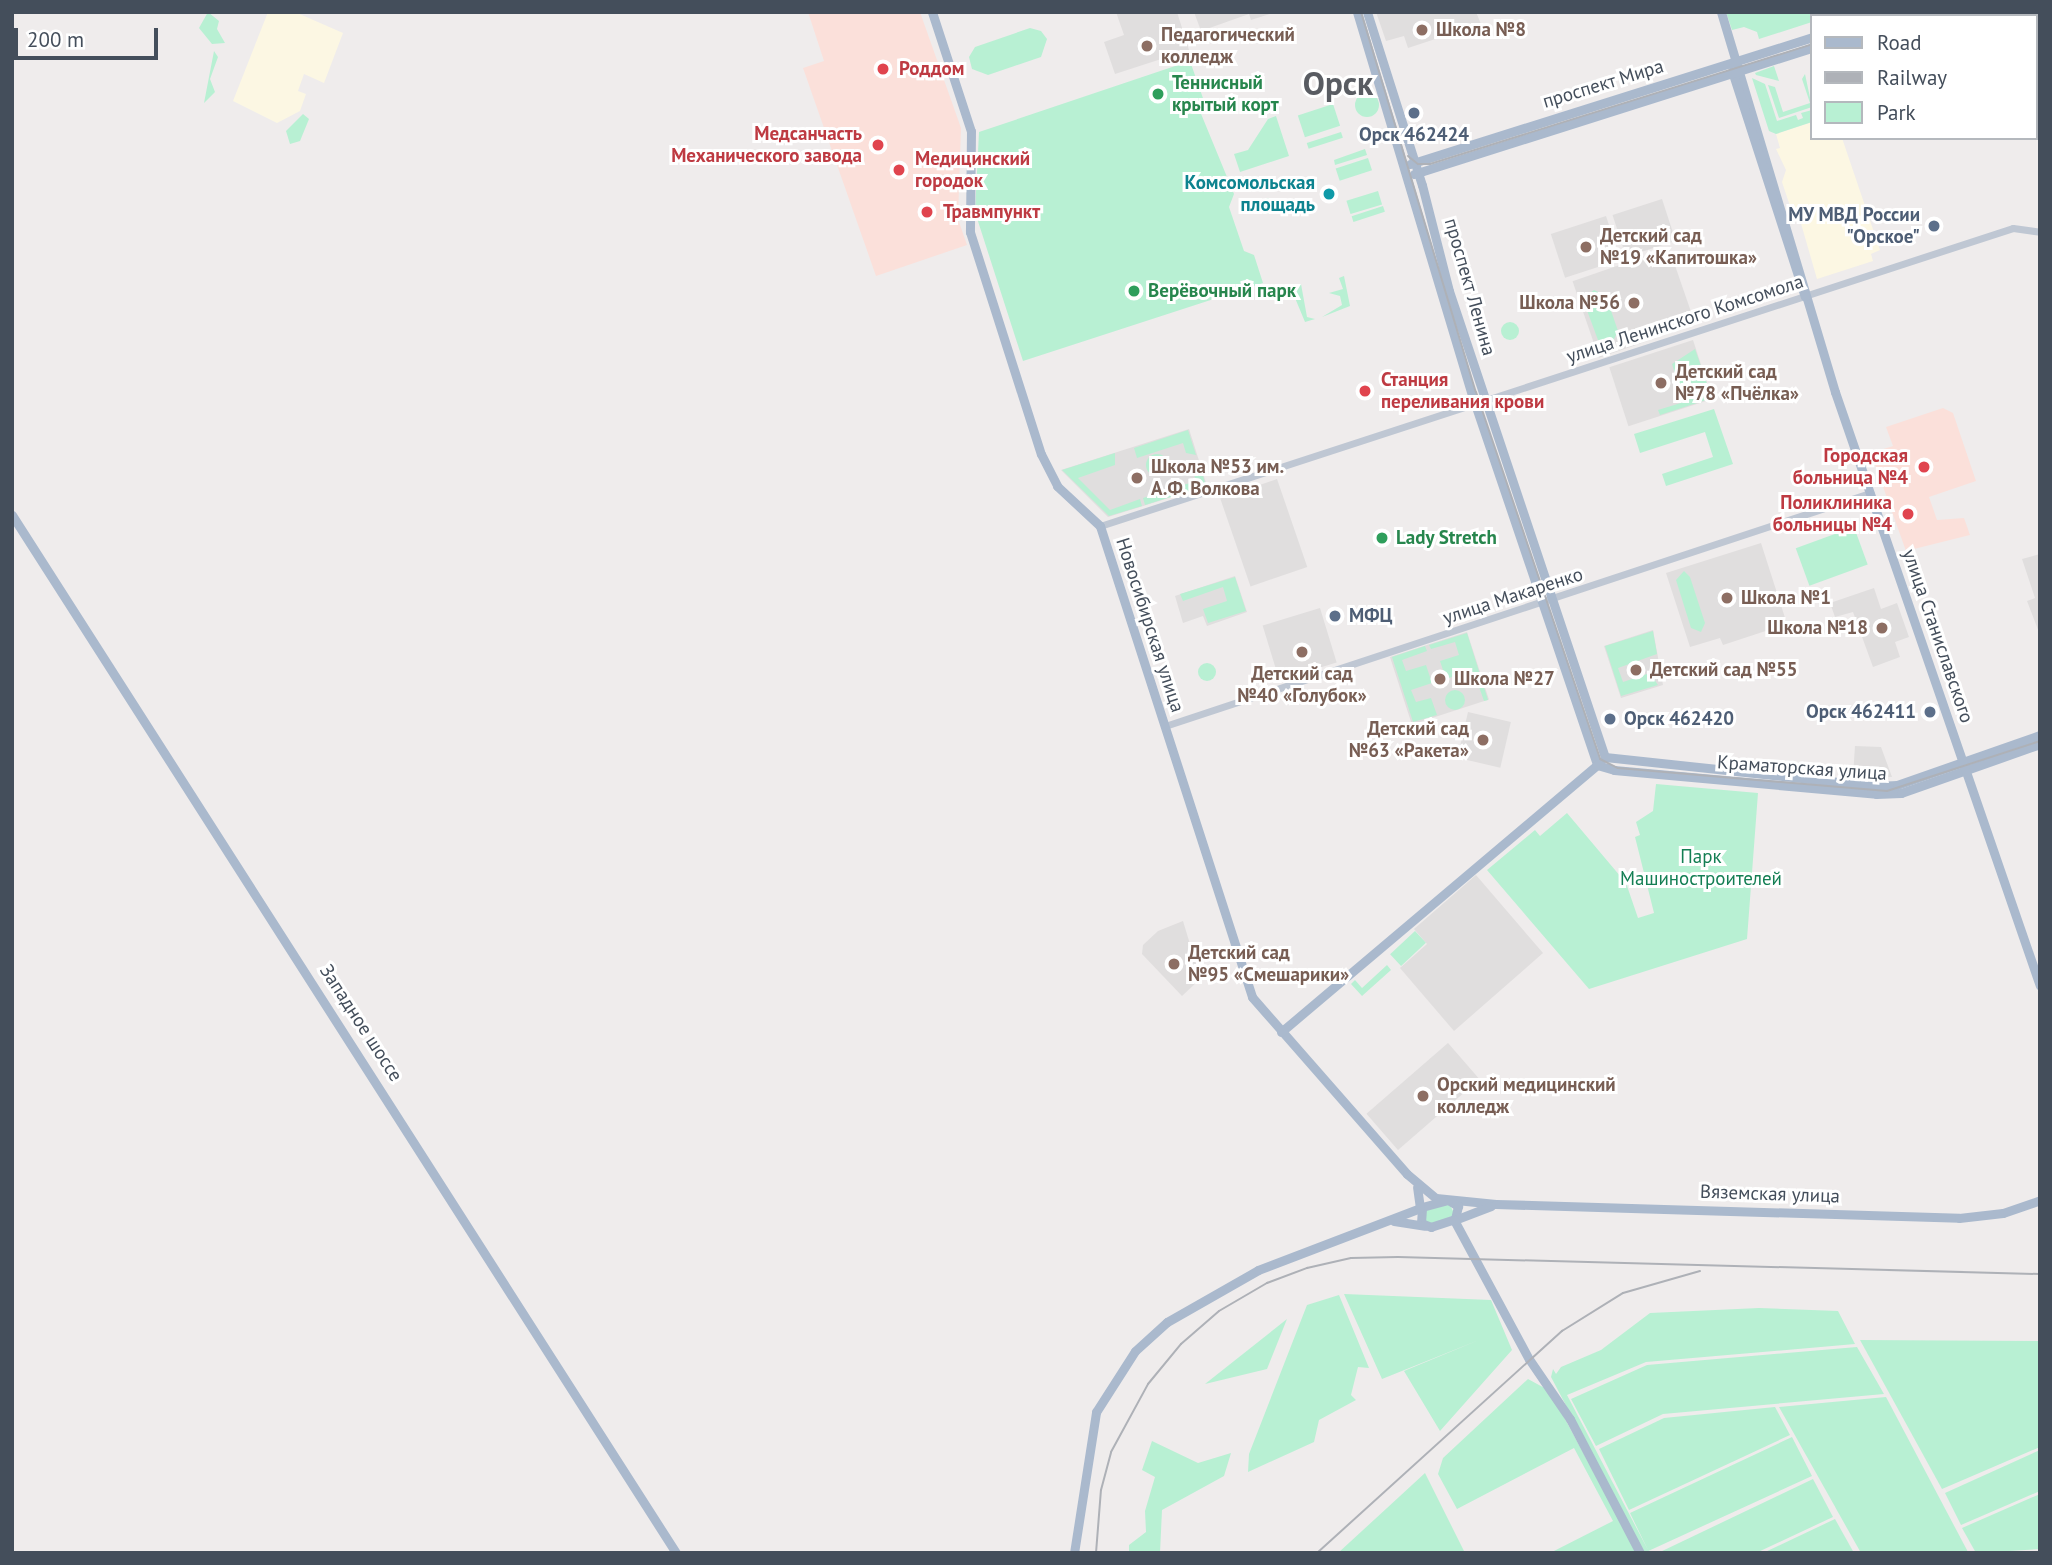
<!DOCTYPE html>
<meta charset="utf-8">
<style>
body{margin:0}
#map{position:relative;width:2052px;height:1565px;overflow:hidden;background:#efecec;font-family:"PT Sans",sans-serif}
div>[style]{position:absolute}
.commercial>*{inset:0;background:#fcf7e3}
.education>*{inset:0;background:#e0dede;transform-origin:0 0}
.medical>*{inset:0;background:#fbe0da}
.green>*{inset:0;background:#b8f0d3;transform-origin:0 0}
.round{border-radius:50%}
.river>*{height:9px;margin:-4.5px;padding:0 4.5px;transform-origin:4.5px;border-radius:4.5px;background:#83ceef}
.minor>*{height:7px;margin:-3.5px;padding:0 3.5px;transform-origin:3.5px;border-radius:3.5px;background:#bfc7d3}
.major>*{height:9px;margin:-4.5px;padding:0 4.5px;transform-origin:4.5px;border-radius:4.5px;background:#aab9cd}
.tram>*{height:2px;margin:-1px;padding:0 1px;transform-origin:1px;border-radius:1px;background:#aeb1b7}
.rail>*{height:2px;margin:-1px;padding:0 1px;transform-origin:1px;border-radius:1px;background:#aeb1b7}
.dots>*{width:19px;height:19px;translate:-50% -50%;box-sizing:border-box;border:4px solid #fff;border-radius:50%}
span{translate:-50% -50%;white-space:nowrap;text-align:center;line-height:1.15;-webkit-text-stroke:6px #fff;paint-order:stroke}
.education-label{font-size:19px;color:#785e54;font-weight:700}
.left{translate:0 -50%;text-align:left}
.right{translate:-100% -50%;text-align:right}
.health-label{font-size:19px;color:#be3a42;font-weight:700}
.leisure-label{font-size:19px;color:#27864d;font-weight:700}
.street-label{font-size:19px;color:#444e5b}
.service-label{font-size:19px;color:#4e5e75;font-weight:700}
.culture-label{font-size:19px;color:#0d838f;font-weight:700}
.park-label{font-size:19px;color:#137e53}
.town-label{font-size:33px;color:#595c62;font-weight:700}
.frame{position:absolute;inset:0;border:14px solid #444e5b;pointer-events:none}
.legend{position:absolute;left:1810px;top:14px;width:228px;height:126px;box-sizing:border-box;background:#fff;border:2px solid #b4b8bd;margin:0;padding:9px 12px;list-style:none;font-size:21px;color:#444e5b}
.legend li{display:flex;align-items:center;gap:14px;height:35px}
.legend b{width:35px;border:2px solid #b4b8bd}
.scale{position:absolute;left:14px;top:28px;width:144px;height:32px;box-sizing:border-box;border:4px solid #444e5b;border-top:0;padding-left:9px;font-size:21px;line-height:24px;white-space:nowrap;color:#444e5b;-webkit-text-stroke:5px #fff;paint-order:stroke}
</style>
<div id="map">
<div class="commercial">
<div style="clip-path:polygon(268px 12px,295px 12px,343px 33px,324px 83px,304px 74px,298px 91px,306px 94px,300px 111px,277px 123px,233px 101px)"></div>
<div style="clip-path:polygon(1812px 122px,1812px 138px,1842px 138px,1880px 250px,1871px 254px,1873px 261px,1817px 279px,1800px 220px,1792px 212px,1782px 182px,1786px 170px,1776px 149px,1780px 148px,1776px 134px)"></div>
</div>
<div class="education">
<div style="clip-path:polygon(1116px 12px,1177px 12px,1189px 50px,1115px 74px,1104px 42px,1124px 35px)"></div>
<div style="clip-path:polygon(1194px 12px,1276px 12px,1251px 20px,1249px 14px,1201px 31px)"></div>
<div style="clip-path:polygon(1376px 12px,1476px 12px,1481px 24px,1408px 48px,1404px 36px,1386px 41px)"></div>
<div style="left:1662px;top:199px;width:44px;height:52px;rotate:72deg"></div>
<div style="left:1606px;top:216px;width:46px;height:58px;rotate:72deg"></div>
<div style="left:1669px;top:248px;width:81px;height:102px;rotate:71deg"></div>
<div style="left:1693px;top:340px;width:62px;height:88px;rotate:72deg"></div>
<div style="clip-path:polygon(1189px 429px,1207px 486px,1108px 517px,1061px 470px)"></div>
<div style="left:1277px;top:479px;width:93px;height:60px;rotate:71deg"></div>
<div style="clip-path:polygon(1761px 543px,1787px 624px,1723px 645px,1720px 638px,1690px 647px,1666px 573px)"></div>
<div style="clip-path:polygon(2040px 554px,2040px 635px,2027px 601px,2035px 598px,2022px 559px)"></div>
<div style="clip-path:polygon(1235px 576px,1247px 612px,1207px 626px,1203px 616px,1183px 623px,1175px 596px)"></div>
<div style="clip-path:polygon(1874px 588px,1881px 609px,1897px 603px,1909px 637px,1895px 642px,1900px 657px,1873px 667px,1853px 612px,1835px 617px,1830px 603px)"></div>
<div style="left:1320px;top:608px;width:57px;height:60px;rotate:73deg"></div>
<div style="clip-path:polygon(1653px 630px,1663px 685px,1621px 698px,1604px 646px)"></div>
<div style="left:1467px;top:632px;width:71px;height:81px;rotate:72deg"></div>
<div style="left:1468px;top:712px;width:44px;height:47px;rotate:13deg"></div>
<div style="clip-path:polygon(1855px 746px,1881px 747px,1892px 777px,1853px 776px)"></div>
<div style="clip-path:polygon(1476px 875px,1543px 953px,1454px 1031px,1400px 968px,1427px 944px,1414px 929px)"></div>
<div style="clip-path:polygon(1183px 921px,1199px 974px,1198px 981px,1182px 996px,1142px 954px,1143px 945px,1158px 931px)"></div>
<div style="left:1448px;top:1043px;width:48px;height:108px;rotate:49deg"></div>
</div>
<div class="medical">
<div style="clip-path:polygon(808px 12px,920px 12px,961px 128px,958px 219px,967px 245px,876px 276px,803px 68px,824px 61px)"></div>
<div style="clip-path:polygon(1943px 408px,1953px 413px,1976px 481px,1929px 497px,1937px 520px,1964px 518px,1970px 535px,1906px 551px,1871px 453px,1893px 446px,1886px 427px)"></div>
</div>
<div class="green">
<div style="clip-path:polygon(208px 12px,219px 21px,217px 29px,225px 43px,212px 44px,199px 28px)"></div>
<div style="clip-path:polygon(1726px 12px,1817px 13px,1843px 12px,1812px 16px,1812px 22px,1759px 39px,1757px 32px,1744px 27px,1732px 30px)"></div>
<div style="clip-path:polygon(1963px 12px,2040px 12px,2040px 38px,2036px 16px)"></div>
<div style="clip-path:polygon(1030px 28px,1041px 31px,1047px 39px,1041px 57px,988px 75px,972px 69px,969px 57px,975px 47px)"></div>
<div style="clip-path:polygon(214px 51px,218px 57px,210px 79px,215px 92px,204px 103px)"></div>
<div style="clip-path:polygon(1190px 61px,1204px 101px,1197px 104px,1234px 194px,1229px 207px,1244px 251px,1254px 255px,1263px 283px,1023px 361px,975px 212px,979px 132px)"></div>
<div style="clip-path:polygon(1774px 66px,1779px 81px,1756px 75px,1755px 73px)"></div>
<div style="clip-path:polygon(1805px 74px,1812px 107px,1779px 118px,1768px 85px,1775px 87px,1783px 112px,1810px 103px,1802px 79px)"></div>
<div style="clip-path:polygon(1752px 78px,1765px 84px,1777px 121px,1796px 115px,1798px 120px,1803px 118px,1801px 113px,1812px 110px,1812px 122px,1776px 134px,1769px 131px)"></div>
<div class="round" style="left:1355px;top:93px;width:24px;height:24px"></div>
<div style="left:1333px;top:104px;width:23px;height:37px;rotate:72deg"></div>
<div style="clip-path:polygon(303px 114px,309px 119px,300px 141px,290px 144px,286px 131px)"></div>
<div style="clip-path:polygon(1276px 116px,1289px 156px,1240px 172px,1234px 154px,1248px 150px,1268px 119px)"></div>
<div style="left:1341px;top:132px;width:6px;height:36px;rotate:72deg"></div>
<div style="clip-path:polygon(1365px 149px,1367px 155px,1335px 165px,1334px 160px)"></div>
<div style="left:1368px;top:158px;width:13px;height:34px;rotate:72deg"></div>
<div style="left:1378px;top:191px;width:14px;height:33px;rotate:73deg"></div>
<div class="round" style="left:1261px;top:198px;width:16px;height:16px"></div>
<div style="left:1383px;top:206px;width:6px;height:33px;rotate:72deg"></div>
<div style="clip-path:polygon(1344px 276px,1350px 306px,1322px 317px,1342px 305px,1340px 296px,1329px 293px,1343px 289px,1339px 278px)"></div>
<div style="clip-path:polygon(1301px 284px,1307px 317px,1315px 319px,1305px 322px,1290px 286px)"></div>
<div style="clip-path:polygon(1594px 290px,1606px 296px,1618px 331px,1611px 345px,1598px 340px,1585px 305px,1586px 296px)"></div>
<div class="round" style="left:1501px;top:322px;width:18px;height:18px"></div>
<div style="clip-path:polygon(1695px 349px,1712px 398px,1660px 415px,1658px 410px,1684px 402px,1672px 364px)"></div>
<div style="clip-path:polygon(1714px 409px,1733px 464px,1666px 486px,1662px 474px,1713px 457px,1705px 432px,1640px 453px,1634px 434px)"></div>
<div style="clip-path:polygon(1188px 430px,1196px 455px,1186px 453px,1183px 443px,1137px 458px,1134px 448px)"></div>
<div style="clip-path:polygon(1115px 453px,1115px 465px,1078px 478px,1110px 510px,1140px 499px,1142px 506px,1109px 516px,1062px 470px)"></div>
<div class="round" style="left:1146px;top:454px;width:22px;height:22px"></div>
<div style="clip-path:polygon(1199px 462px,1206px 486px,1145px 505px,1143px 498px,1196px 481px,1192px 468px)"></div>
<div style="left:1854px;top:527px;width:40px;height:62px;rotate:70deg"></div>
<div style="clip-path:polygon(1684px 571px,1690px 577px,1705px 623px,1701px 632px,1691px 628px,1676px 580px)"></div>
<div style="clip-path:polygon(1235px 577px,1246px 611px,1208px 623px,1203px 609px,1227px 601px,1223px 587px,1183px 601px,1180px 594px)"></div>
<div style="clip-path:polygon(1653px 631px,1657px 654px,1618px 668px,1623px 682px,1650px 673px,1658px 685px,1621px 696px,1605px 646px)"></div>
<div style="clip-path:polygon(1467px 633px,1488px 700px,1484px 701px,1477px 681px,1470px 682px,1467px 672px,1446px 679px,1440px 661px,1459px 655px,1455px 642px,1431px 649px,1429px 645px)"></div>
<div style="clip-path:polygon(1425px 646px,1427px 651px,1402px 660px,1406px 671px,1426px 665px,1432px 683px,1411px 690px,1416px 702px,1431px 698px,1437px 715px,1413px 722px,1392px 657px)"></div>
<div class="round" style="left:1198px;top:663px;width:18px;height:18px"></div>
<div class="round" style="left:1445px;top:690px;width:20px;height:20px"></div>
<div style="clip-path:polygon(1656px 784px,1758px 793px,1747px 939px,1589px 989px,1487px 870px,1535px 830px,1540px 836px,1567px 813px,1626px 883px,1638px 918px,1654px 913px,1635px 837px,1640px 835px,1636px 822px,1653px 811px)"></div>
<div style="left:1415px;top:931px;width:16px;height:34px;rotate:47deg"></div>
<div style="clip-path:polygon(1387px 965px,1391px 970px,1362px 996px,1351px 984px,1355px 980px,1362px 988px)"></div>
<div style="clip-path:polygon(1449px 1203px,1455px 1215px,1433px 1224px,1424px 1221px,1423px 1210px)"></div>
<div style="clip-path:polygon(1344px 1294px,1491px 1300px,1512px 1350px,1440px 1431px,1404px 1371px,1479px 1340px,1382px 1379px)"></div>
<div style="clip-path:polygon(1339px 1295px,1369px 1368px,1358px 1367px,1351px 1395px,1356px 1400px,1319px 1420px,1314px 1442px,1248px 1472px,1249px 1454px,1307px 1305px)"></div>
<div style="clip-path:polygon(1759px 1308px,1838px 1311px,1855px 1344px,1646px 1362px,1567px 1395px,1648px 1550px,1630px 1513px,1792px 1437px,1812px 1476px,1644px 1553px,1551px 1377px,1553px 1369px,1556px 1374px,1561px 1367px,1601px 1350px,1650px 1313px)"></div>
<div style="clip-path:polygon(1287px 1319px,1267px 1369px,1205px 1384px)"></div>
<div style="clip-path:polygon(1860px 1340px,2040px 1341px,2040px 1447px,1942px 1489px)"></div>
<div style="clip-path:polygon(1857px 1347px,1884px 1394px,1663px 1414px,1596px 1446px,1571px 1399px,1647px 1365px)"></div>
<div style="clip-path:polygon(1528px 1379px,1550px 1391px,1637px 1553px,1550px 1553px,1613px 1521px,1574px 1448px,1457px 1509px,1438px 1474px,1443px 1458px)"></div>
<div style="clip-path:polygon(1886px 1397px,1968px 1552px,1861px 1553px,1779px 1407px)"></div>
<div style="clip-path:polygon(1775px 1407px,1790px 1435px,1629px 1510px,1599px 1449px,1664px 1418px)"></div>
<div style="clip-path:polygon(1152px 1441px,1198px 1463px,1231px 1453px,1224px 1476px,1162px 1510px,1160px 1553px,1129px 1553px,1129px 1545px,1146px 1532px,1145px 1511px,1155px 1477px,1142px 1470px)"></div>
<div style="clip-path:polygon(2040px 1450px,2040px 1491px,1961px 1525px,1945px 1493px)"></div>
<div style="clip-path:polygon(1425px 1473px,1465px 1553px,1338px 1553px,1387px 1508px)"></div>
<div style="clip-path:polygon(1813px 1479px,1833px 1517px,1756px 1553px,1658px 1553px)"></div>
<div style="clip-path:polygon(2040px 1494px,2040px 1549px,1976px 1553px,1962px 1528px)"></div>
<div style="clip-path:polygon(1835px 1519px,1854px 1553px,1763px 1553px)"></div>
</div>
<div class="river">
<div style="left:1977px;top:12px;width:4px;rotate:63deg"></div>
<div style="left:2036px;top:39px;width:4px"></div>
</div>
<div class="minor">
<div style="left:1100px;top:526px;width:960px;rotate:-18.08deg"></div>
<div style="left:2013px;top:228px;width:27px;rotate:8deg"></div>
<div style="left:1165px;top:726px;width:743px;rotate:-18.29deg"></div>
</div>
<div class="major">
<div style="left:932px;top:12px;width:125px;rotate:71.9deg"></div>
<div style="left:971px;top:131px;width:101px;rotate:90.6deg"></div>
<div style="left:970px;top:232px;width:233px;rotate:72.3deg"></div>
<div style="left:1041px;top:454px;width:36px;rotate:63deg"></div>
<div style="left:1057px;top:486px;width:59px;rotate:42.9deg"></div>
<div style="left:1100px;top:526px;width:495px;rotate:72.1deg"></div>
<div style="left:1252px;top:997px;width:235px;rotate:48.8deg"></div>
<div style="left:1407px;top:1174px;width:38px;rotate:40deg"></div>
<div style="left:1436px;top:1198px;width:60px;rotate:5.7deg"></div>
<div style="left:1496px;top:1204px;width:463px;rotate:1.7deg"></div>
<div style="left:1959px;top:1218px;width:44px;rotate:-6.5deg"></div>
<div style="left:2003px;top:1213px;width:39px;rotate:-19deg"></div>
<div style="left:1357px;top:12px;width:403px;rotate:73.3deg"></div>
<div style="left:1473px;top:398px;width:387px;rotate:71.3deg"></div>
<div style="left:1597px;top:765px;width:18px;rotate:16deg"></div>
<div style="left:1614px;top:770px;width:263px;rotate:5.2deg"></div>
<div style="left:1876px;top:794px;width:25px;rotate:-2deg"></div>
<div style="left:1901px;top:793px;width:147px;rotate:-19.4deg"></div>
<div style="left:1367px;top:12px;width:182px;rotate:72.4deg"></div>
<div style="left:1422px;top:185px;width:109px;rotate:75.7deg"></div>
<div style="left:1449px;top:291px;width:491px;rotate:71.5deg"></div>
<div style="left:1605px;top:757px;width:275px;rotate:6.1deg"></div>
<div style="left:1878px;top:786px;width:19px;rotate:-3deg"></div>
<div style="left:1897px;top:785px;width:151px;rotate:-19.3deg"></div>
<div style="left:1721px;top:12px;width:397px;rotate:73.3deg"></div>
<div style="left:1835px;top:392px;width:628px;rotate:70.96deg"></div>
<div style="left:1877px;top:16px;width:11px;rotate:-22deg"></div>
<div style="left:1909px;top:16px;width:12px;rotate:-20deg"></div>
<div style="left:1732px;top:71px;width:237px;rotate:72.1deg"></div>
<div style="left:1410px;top:164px;width:422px;rotate:-17.5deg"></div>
<div style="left:1414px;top:174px;width:417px;rotate:-17.6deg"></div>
<div style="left:12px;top:515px;width:1232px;rotate:57.39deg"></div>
<div style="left:1281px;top:1032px;width:418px;rotate:-40.2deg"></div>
<div style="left:1448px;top:1200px;width:12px;rotate:31deg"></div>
<div style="left:1458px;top:1206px;width:13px;rotate:103deg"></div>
<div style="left:1455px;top:1219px;width:25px;rotate:162deg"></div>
<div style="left:1431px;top:1227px;width:11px;rotate:-158deg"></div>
<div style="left:1421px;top:1223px;width:16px;rotate:-86deg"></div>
<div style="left:1422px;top:1207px;width:27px;rotate:-15deg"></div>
<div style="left:1491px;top:1206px;width:40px;rotate:159deg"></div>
<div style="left:1454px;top:1220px;width:158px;rotate:61.7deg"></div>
<div style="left:1529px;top:1359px;width:73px;rotate:55.7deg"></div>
<div style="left:1570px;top:1419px;width:151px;rotate:62.4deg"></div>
<div style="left:1394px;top:1221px;width:31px;rotate:9deg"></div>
<div style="left:1074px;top:1553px;width:143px;rotate:-81.1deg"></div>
<div style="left:1096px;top:1412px;width:72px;rotate:-57.4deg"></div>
<div style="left:1135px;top:1351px;width:43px;rotate:-42.2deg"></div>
<div style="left:1167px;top:1322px;width:105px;rotate:-29.7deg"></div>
<div style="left:1258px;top:1270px;width:173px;rotate:-20.9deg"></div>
<div style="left:1420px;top:1208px;width:21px;rotate:-98deg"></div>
</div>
<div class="tram">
<div style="left:1361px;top:12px;width:397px;rotate:73.2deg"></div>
<div style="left:1476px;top:392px;width:387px;rotate:71.3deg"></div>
<div style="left:1600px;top:759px;width:20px;rotate:27deg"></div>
<div style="left:1618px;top:768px;width:270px;rotate:4.9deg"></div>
<div style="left:1887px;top:791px;width:161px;rotate:-18.1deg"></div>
<div style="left:1899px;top:16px;width:12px;rotate:-20deg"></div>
<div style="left:1408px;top:156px;width:13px;rotate:39deg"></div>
<div style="left:1418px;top:164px;width:12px"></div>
<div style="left:1430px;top:164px;width:400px;rotate:-17.4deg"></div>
</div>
<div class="rail">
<div style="left:1096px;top:1553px;width:63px;rotate:-85.5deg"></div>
<div style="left:1101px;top:1490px;width:39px;rotate:-75deg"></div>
<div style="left:1111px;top:1452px;width:77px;rotate:-61.4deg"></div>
<div style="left:1148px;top:1384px;width:52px;rotate:-50.5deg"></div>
<div style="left:1181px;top:1344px;width:50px;rotate:-41deg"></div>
<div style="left:1219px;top:1311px;width:56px;rotate:-30.3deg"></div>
<div style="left:1267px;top:1283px;width:43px;rotate:-20.6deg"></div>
<div style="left:1307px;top:1268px;width:45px;rotate:-12.8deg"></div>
<div style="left:1351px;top:1258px;width:47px;rotate:-1.2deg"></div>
<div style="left:1398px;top:1257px;width:642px;rotate:1.52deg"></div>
<div style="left:1317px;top:1553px;width:331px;rotate:-42.2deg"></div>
<div style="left:1562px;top:1331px;width:72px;rotate:-31.9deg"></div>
<div style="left:1623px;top:1293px;width:80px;rotate:-15.9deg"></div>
</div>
<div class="dots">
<div style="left:1422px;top:30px;background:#8d6e63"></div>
<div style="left:1147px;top:46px;background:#8d6e63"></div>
<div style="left:883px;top:69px;background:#e0444e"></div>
<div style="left:1158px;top:94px;background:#2e9e5b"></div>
<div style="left:1414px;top:113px;background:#5c6f8a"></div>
<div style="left:878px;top:145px;background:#e0444e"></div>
<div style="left:899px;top:170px;background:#e0444e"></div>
<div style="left:1329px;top:194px;background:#0f9aa8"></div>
<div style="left:927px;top:212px;background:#e0444e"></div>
<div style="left:1934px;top:226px;background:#5c6f8a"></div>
<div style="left:1586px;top:247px;background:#8d6e63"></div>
<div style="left:1134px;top:291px;background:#2e9e5b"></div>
<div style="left:1634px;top:303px;background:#8d6e63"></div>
<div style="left:1661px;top:383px;background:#8d6e63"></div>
<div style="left:1365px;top:391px;background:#e0444e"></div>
<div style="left:1924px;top:467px;background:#e0444e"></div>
<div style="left:1137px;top:478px;background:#8d6e63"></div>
<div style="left:1908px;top:514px;background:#e0444e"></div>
<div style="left:1382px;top:538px;background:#2e9e5b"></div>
<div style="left:1727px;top:598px;background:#8d6e63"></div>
<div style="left:1335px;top:616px;background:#5c6f8a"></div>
<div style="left:1882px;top:628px;background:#8d6e63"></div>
<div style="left:1302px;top:652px;background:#8d6e63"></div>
<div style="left:1636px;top:670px;background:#8d6e63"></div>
<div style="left:1440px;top:679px;background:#8d6e63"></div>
<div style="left:1930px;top:712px;background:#5c6f8a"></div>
<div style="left:1610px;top:719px;background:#5c6f8a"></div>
<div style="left:1483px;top:740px;background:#8d6e63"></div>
<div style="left:1174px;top:964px;background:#8d6e63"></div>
<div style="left:1423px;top:1096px;background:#8d6e63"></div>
</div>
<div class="education-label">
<span class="left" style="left:1436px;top:30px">Школа №8</span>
<span class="left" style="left:1161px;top:46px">Педагогический<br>колледж</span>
<span class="left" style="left:1600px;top:247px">Детский сад<br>№19 «Капитошка»</span>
<span class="right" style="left:1620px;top:303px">Школа №56</span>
<span class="left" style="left:1675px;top:383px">Детский сад<br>№78 «Пчёлка»</span>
<span class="left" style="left:1151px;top:478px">Школа №53 им.<br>А.Ф. Волкова</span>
<span class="left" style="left:1741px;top:598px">Школа №1</span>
<span class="right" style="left:1868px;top:628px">Школа №18</span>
<span class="left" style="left:1650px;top:670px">Детский сад №55</span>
<span style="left:1302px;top:685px">Детский сад<br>№40 «Голубок»</span>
<span class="left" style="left:1454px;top:679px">Школа №27</span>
<span class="right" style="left:1469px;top:740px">Детский сад<br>№63 «Ракета»</span>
<span class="left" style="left:1188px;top:964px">Детский сад<br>№95 «Смешарики»</span>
<span class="left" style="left:1437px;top:1096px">Орский медицинский<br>колледж</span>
</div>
<div class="health-label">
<span class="left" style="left:899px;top:69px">Роддом</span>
<span class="right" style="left:862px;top:145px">Медсанчасть<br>Механического завода</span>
<span class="left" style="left:915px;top:170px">Медицинский<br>городок</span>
<span class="left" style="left:943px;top:212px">Травмпункт</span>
<span class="left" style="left:1381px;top:391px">Станция<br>переливания крови</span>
<span class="right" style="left:1908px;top:467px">Городская<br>больница №4</span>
<span class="right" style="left:1892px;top:514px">Поликлиника<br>больницы №4</span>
</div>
<div class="leisure-label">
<span class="left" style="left:1172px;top:94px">Теннисный<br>крытый корт</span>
<span class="left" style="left:1148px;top:291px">Верёвочный парк</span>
<span class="left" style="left:1396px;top:538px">Lady Stretch</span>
</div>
<div class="street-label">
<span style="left:1603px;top:84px;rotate:-17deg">проспект Мира</span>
<span style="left:1470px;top:287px;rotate:74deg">проспект Ленина</span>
<span style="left:1685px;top:319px;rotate:-18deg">улица Ленинского Комсомола</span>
<span style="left:1513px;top:596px;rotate:-18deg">улица Макаренко</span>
<span style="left:1150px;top:625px;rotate:72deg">Новосибирская улица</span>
<span style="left:1938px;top:636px;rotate:71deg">улица Станиславского</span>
<span style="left:1802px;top:768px;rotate:4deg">Краматорская улица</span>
<span style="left:361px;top:1023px;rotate:57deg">Западное шоссе</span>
<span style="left:1770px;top:1194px;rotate:2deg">Вяземская улица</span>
</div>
<div class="service-label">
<span style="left:1414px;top:135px">Орск 462424</span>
<span class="right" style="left:1920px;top:226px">МУ МВД России<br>"Орское"</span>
<span class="left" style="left:1349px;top:616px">МФЦ</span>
<span class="right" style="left:1916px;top:712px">Орск 462411</span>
<span class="left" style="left:1624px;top:719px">Орск 462420</span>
</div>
<div class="culture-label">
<span class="right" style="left:1315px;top:194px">Комсомольская<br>площадь</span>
</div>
<div class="park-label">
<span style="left:1701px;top:868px">Парк<br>Машиностроителей</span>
</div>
<div class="town-label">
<span style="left:1338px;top:83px">Орск</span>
</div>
<div class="frame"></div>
<ul class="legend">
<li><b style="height:9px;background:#aab9cd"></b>Road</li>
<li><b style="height:9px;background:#aeb1b7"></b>Railway</li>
<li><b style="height:19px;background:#b8f0d3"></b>Park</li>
</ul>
<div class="scale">200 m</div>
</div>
